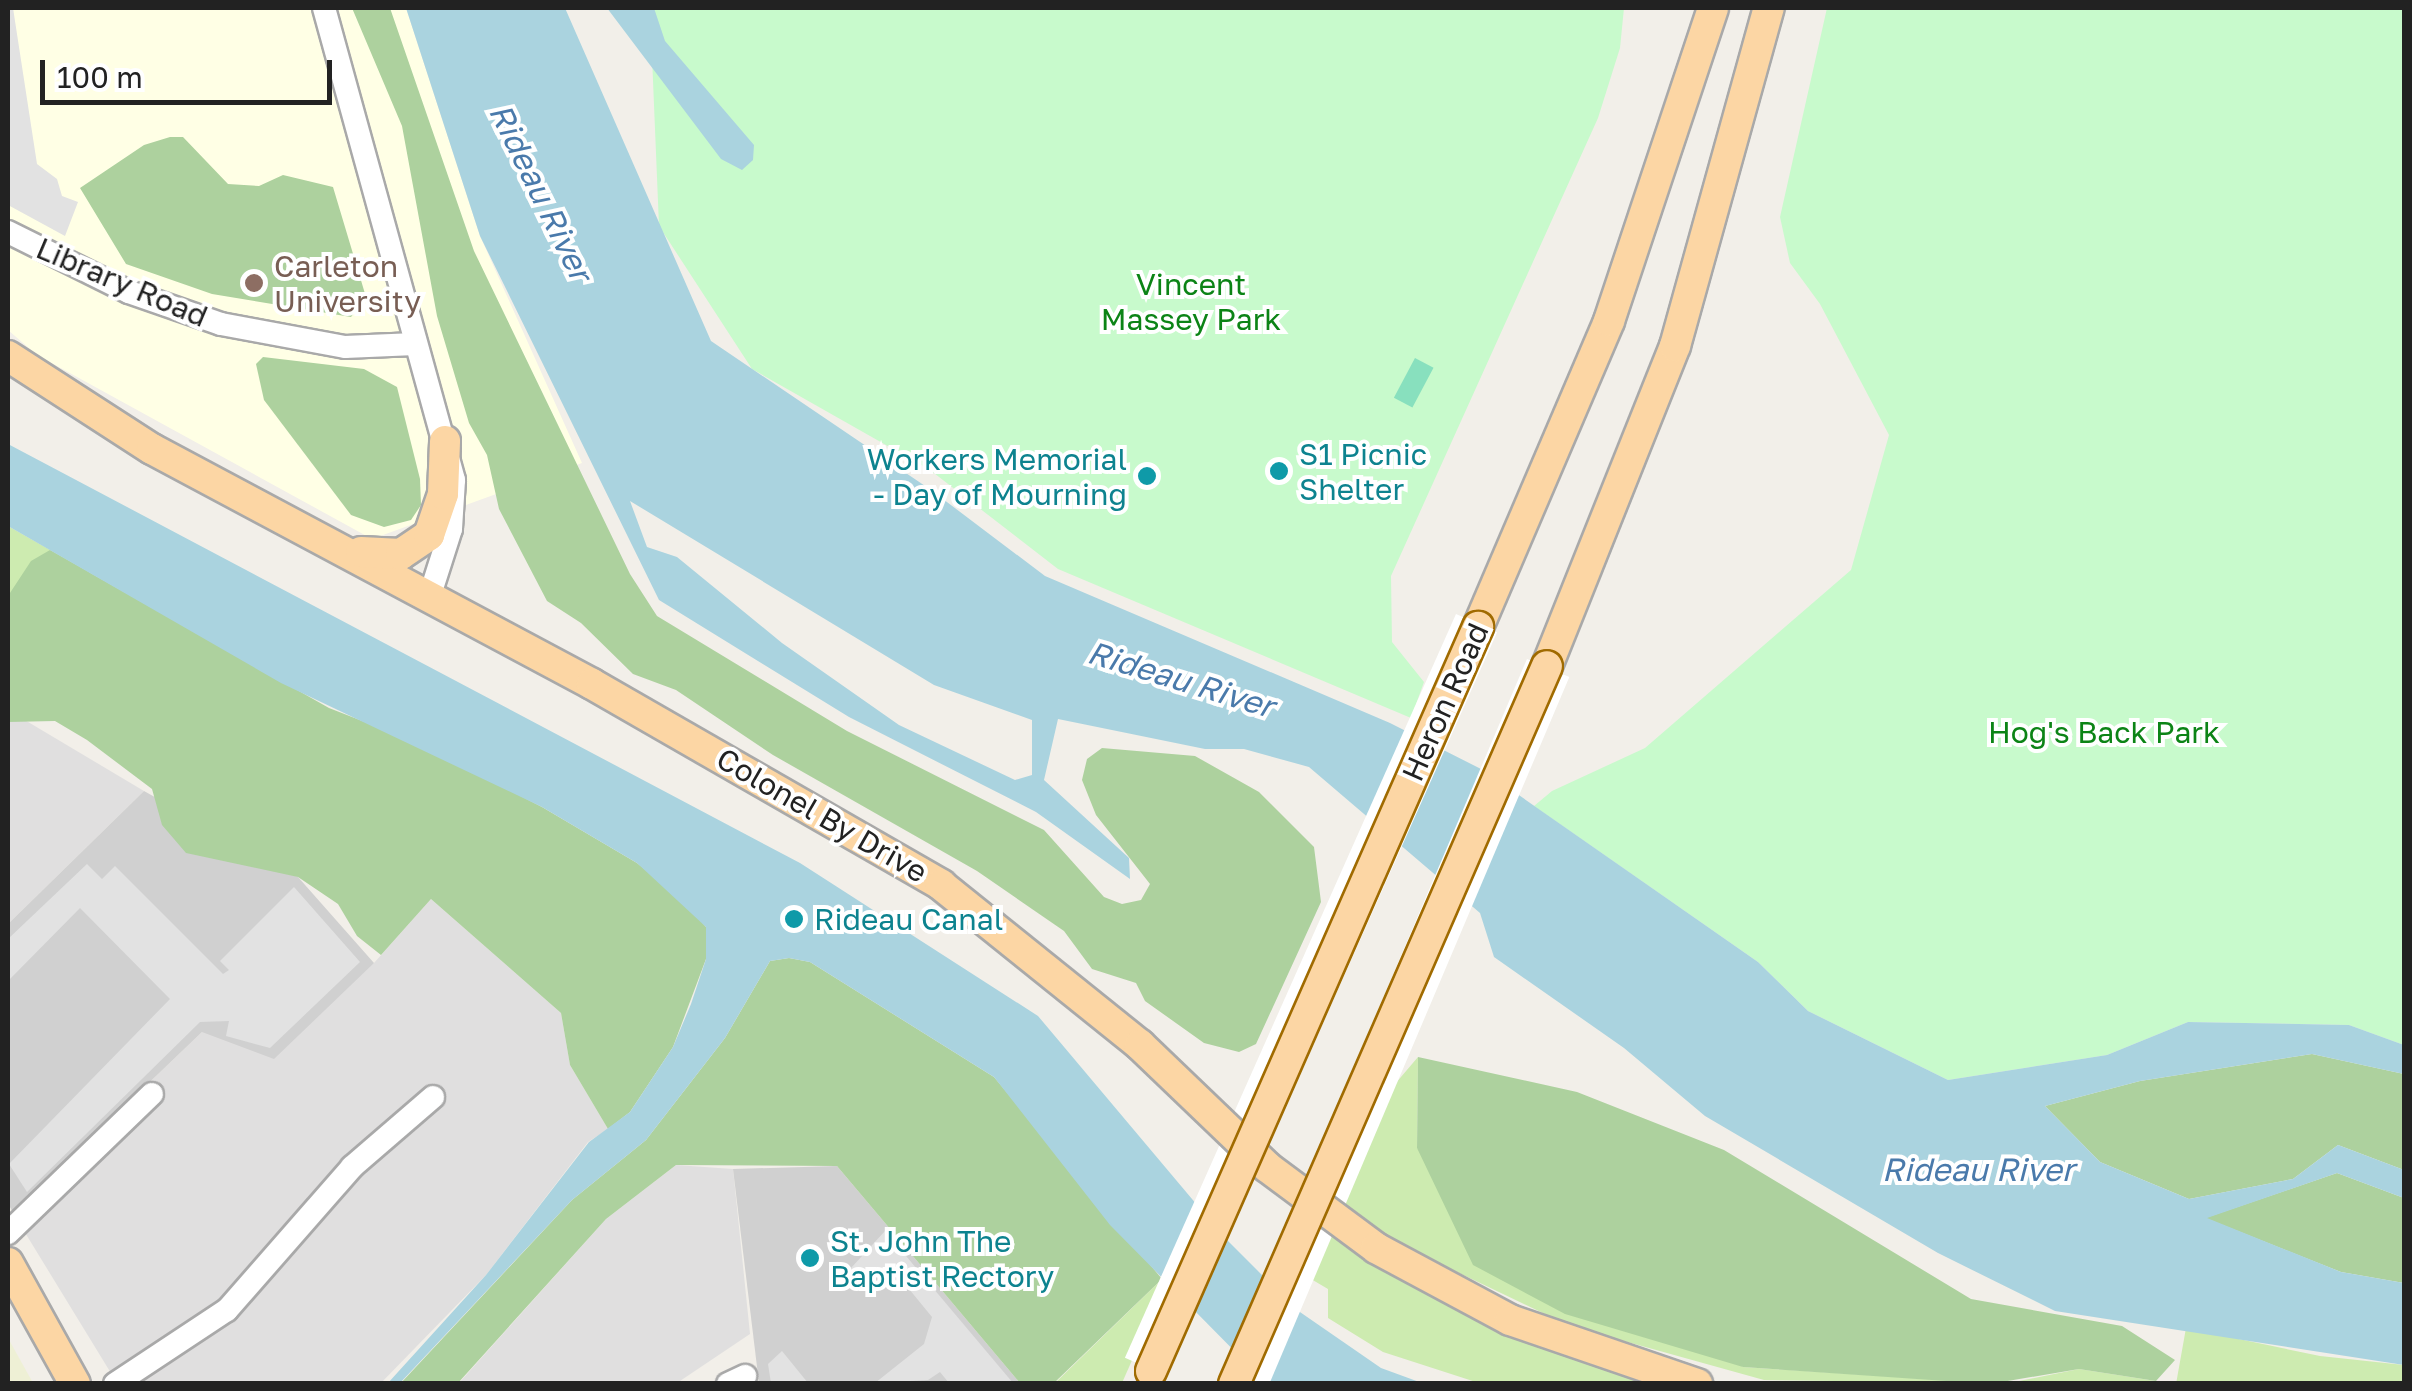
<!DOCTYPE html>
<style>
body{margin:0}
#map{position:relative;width:2412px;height:1391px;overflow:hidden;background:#f2efe9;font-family:"Golos Text",sans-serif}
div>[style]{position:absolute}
.residential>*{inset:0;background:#e0dfdf}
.education>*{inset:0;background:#ffffe5}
.religious>*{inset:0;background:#d0d0d0}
.farmland>*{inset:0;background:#eef0d5}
.grass>*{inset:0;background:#cdebb0}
.forest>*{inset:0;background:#add19e}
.park>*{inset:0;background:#c8facc}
.pitch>*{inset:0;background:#88e0be;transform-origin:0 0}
.parking>*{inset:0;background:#e2e2e2}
.water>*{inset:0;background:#aad3df}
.pier>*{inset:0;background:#fff;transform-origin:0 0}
.roads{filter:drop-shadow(2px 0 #a9a9a9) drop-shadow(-2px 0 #a9a9a9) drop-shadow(0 2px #a9a9a9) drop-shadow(0 -2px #a9a9a9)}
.minor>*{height:22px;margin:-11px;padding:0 11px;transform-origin:11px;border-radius:11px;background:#fff}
.major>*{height:30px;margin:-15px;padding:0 15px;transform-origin:15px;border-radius:15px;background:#fcd6a4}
.bridges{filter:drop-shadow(2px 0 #a06b00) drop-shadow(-2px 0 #a06b00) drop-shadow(0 2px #a06b00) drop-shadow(0 -2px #a06b00)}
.major-bridge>*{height:30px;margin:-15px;padding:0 15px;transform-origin:15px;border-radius:15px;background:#fcd6a4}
.dots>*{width:28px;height:28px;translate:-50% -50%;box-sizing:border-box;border:5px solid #fff;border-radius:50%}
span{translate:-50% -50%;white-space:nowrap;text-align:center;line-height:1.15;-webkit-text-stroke:8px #fff;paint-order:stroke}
.education-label{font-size:30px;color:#785e54}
.left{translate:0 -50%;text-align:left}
.street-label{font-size:30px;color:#222}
.park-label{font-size:30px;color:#0c8416}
.culture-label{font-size:30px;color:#0d838f}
.right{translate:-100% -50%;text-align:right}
.water-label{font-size:32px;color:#4a7aab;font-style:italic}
.frame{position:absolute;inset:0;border:10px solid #222;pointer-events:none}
.scale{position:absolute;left:40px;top:60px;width:292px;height:45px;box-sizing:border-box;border:5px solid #222;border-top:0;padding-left:12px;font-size:30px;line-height:35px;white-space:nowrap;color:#222;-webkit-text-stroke:8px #fff;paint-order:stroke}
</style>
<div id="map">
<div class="residential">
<div style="clip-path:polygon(8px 710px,144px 791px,8px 924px)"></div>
<div style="clip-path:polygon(431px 899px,561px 1013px,570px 1065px,608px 1129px,588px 1142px,486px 1275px,381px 1383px,117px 1383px,13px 1213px,202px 1032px,374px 963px)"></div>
<div style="clip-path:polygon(676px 1165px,733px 1169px,750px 1334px,677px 1383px,458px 1384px,606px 1219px)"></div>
</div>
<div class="education">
<div style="clip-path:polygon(8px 8px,406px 8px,480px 236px,582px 463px,372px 539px,37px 355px,8px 330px)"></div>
</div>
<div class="religious">
<div style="clip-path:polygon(144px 791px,298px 877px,374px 963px,274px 1059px,202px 1032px,13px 1213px,8px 1203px,8px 924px)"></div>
<div style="clip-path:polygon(837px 1166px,1020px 1383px,759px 1383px,733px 1169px)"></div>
</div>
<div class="farmland">
<div style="clip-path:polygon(8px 1338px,33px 1383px,8px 1383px)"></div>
</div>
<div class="grass">
<div style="clip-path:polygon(8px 526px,89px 572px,8px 652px)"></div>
<div style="clip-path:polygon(1418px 1057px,1417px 1148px,1743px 1367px,1990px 1383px,1764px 1380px,1570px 1326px,1409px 1249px,1342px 1207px,1395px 1084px)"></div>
<div style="clip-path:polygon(1330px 1235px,1474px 1319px,1649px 1383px,1482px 1384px,1383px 1352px,1328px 1318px,1328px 1289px,1311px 1279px)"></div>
<div style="clip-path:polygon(1162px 1279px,1166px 1283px,1122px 1383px,1054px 1384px)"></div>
<div style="clip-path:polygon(2186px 1328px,2320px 1356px,2404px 1365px,2404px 1383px,2176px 1384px)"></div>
<div style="clip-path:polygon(2079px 1369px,2156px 1381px,2162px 1383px,2004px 1384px)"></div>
</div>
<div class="forest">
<div style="clip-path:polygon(352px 8px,390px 8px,474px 251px,630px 574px,657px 616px,847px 731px,1044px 830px,1104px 897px,1122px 904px,1141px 900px,1150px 884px,1096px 815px,1082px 780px,1087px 759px,1102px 748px,1195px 756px,1259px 792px,1314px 847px,1321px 902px,1256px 1044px,1239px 1052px,1204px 1043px,1145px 1001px,1136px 983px,1092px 969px,1064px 931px,977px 871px,773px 755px,676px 690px,633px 674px,581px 623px,547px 601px,499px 509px,487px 455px,469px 423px,437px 316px,402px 126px)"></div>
<div style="clip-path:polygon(170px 137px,183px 137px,228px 184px,259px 186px,283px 175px,333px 187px,366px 297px,351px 317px,212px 294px,126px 264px,80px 188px,144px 145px)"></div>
<div style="clip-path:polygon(263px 357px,364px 369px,397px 387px,420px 479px,421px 505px,411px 520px,384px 527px,351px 515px,264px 400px,256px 364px)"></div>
<div style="clip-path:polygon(50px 550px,329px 708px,411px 740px,542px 807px,637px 863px,685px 902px,706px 927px,706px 959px,673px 1047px,630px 1112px,608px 1129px,570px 1065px,561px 1013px,431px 899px,381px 955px,357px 936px,338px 904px,298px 877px,186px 853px,162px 825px,152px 789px,87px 740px,55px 721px,8px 722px,8px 596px,31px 561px)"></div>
<div style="clip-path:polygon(789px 958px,810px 962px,994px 1077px,1162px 1279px,1054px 1383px,1020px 1383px,837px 1166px,676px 1165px,606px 1219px,458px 1383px,400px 1384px,572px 1200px,646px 1140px,725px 1038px,770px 961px)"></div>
<div style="clip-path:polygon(2312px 1054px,2404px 1074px,2404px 1170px,2338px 1145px,2293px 1179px,2189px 1199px,2100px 1162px,2045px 1106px,2140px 1081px)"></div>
<div style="clip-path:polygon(1418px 1057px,1577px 1092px,1724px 1150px,1971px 1299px,2122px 1326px,2175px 1360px,2156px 1381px,2079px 1369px,1990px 1384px,1743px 1367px,1565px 1314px,1473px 1265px,1417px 1148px)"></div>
<div style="clip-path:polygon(2337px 1173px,2404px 1198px,2404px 1283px,2341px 1272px,2205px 1218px)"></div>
</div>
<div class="park">
<div style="clip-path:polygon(650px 8px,1624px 8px,1620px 48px,1598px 118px,1391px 576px,1392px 642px,1424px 682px,1411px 718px,1058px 569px,930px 470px,752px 369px,659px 226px)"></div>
<div style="clip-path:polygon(1827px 8px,2404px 8px,2404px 1045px,2349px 1025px,2188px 1022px,2107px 1055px,1948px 1080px,1808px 1011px,1758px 962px,1534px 806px,1552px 791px,1645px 748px,1851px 570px,1889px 435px,1820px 304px,1790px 263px,1780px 217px)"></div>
</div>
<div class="pitch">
<div style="left:1415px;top:358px;width:21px;height:45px;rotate:28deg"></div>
</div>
<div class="parking">
<div style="clip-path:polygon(8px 8px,13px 8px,37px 164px,57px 179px,62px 196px,78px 202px,65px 236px,8px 205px)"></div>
<div style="clip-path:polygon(87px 864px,102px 879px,115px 866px,223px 974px,229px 970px,220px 961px,294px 887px,360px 962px,270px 1048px,226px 1036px,229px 1021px,200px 1022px,27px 1192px,9px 1164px,170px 999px,80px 908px,8px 981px,8px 939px)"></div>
<div style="clip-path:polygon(885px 1231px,1013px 1383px,949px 1383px,940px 1372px,928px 1380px,875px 1383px,924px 1344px,932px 1317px,891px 1267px,864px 1283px,851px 1268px)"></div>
<div style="clip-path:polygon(782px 1351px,808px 1383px,771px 1383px,768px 1364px)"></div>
</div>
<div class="water">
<div style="clip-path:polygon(evenodd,406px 8px,565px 8px,711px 341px,931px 490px,1045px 576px,1390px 723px,1483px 770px,1758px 962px,1808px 1011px,1948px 1080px,2107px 1055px,2188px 1022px,2349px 1025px,2404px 1045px,2404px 1074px,2312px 1054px,2140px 1081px,2045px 1106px,2100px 1162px,2189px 1199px,2293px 1179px,2338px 1145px,2404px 1170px,2404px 1198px,2337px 1173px,2207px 1218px,2341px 1272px,2404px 1283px,2404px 1365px,2055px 1311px,1938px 1253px,1705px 1116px,1624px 1048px,1494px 957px,1480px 913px,1309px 767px,1244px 749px,1205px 749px,1058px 719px,1044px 780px,1129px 858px,1130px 879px,1036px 812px,849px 717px,659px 600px,480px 236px,406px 8px,630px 501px,934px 685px,1032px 720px,1032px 775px,1015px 780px,899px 725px,782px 643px,677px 557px,647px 547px,630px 501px)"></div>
<div style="clip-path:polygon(607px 8px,654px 8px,665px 41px,754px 145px,753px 160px,742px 170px,721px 159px)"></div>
<div style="clip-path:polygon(8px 444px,800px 863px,1038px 1016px,1224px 1237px,1297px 1310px,1381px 1368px,1422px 1383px,1266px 1383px,1110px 1225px,994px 1077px,810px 962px,789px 958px,770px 961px,725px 1038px,646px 1140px,572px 1200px,400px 1383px,388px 1383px,486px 1275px,589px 1142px,630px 1112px,673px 1047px,691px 1004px,706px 959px,706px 927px,637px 863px,542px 807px,281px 683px,8px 526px)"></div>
</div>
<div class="pier">
<div style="left:1456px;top:614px;width:45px;height:814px;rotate:24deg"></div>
<div style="left:1527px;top:659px;width:46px;height:790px;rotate:23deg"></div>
</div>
<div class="roads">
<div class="minor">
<div style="left:324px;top:8px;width:490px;rotate:74.6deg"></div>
<div style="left:454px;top:480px;width:49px;rotate:93.5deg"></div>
<div style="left:451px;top:529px;width:69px;rotate:107.7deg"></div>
<div style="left:8px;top:232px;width:135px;rotate:26.4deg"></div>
<div style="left:129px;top:292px;width:97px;rotate:19.2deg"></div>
<div style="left:221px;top:324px;width:126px;rotate:10.5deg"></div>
<div style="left:345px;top:347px;width:70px;rotate:-2.5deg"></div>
<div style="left:8px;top:1233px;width:200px;rotate:-44deg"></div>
<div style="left:115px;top:1384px;width:134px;rotate:-33.5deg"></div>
<div style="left:227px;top:1310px;width:190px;rotate:-48.8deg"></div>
<div style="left:352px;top:1167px;width:107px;rotate:-40.8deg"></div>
<div style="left:728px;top:1384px;width:19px;rotate:-25deg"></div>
</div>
<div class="major">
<div style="left:8px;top:356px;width:171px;rotate:32.9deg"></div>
<div style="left:152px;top:449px;width:499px;rotate:28.1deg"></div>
<div style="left:592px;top:684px;width:403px;rotate:29.9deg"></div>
<div style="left:941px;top:885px;width:255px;rotate:38.8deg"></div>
<div style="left:1140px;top:1045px;width:176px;rotate:43.8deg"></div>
<div style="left:1267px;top:1167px;width:136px;rotate:36.6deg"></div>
<div style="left:1376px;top:1248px;width:152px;rotate:28.2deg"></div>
<div style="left:1510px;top:1320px;width:198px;rotate:18.9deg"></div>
<div style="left:361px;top:552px;width:40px;rotate:2.9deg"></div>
<div style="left:401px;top:554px;width:34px;rotate:-34deg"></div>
<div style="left:429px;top:535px;width:43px;rotate:-71.1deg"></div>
<div style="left:443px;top:494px;width:53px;rotate:-87.8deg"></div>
<div style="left:1478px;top:627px;width:333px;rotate:-66.8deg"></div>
<div style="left:1609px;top:321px;width:330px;rotate:-71.6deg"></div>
<div style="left:1547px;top:666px;width:345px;rotate:-68.2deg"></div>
<div style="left:1675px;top:346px;width:351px;rotate:-74.5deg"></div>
<div style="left:8px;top:1263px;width:138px;rotate:61deg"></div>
</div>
</div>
<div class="bridges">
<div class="major-bridge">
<div style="left:1151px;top:1371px;width:813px;rotate:-66.27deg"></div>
<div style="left:1234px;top:1384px;width:783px;rotate:-66.45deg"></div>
</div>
</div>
<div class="dots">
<div style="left:254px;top:283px;background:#8d6e63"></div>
<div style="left:1279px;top:471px;background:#0f9aa8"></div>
<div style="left:1147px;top:476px;background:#0f9aa8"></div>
<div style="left:794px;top:919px;background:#0f9aa8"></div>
<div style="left:810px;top:1258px;background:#0f9aa8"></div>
</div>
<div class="education-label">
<span class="left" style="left:274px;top:283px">Carleton<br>University</span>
</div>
<div class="street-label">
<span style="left:122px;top:282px;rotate:23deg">Library Road</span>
<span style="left:1445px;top:702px;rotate:-66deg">Heron Road</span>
<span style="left:822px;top:815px;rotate:30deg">Colonel By Drive</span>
</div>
<div class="park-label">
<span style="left:1191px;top:301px">Vincent<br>Massey Park</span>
<span style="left:2104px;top:732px">Hog's Back Park</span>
</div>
<div class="culture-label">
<span class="left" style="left:1299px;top:471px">S1 Picnic<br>Shelter</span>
<span class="right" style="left:1127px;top:476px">Workers Memorial<br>- Day of Mourning</span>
<span class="left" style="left:814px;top:919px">Rideau Canal</span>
<span class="left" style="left:830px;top:1258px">St. John The<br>Baptist Rectory</span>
</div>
<div class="water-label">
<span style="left:541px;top:192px;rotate:64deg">Rideau River</span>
<span style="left:1181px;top:679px;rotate:17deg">Rideau River</span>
<span style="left:1978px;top:1169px">Rideau River</span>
</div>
<div class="frame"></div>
<div class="scale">100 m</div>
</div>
